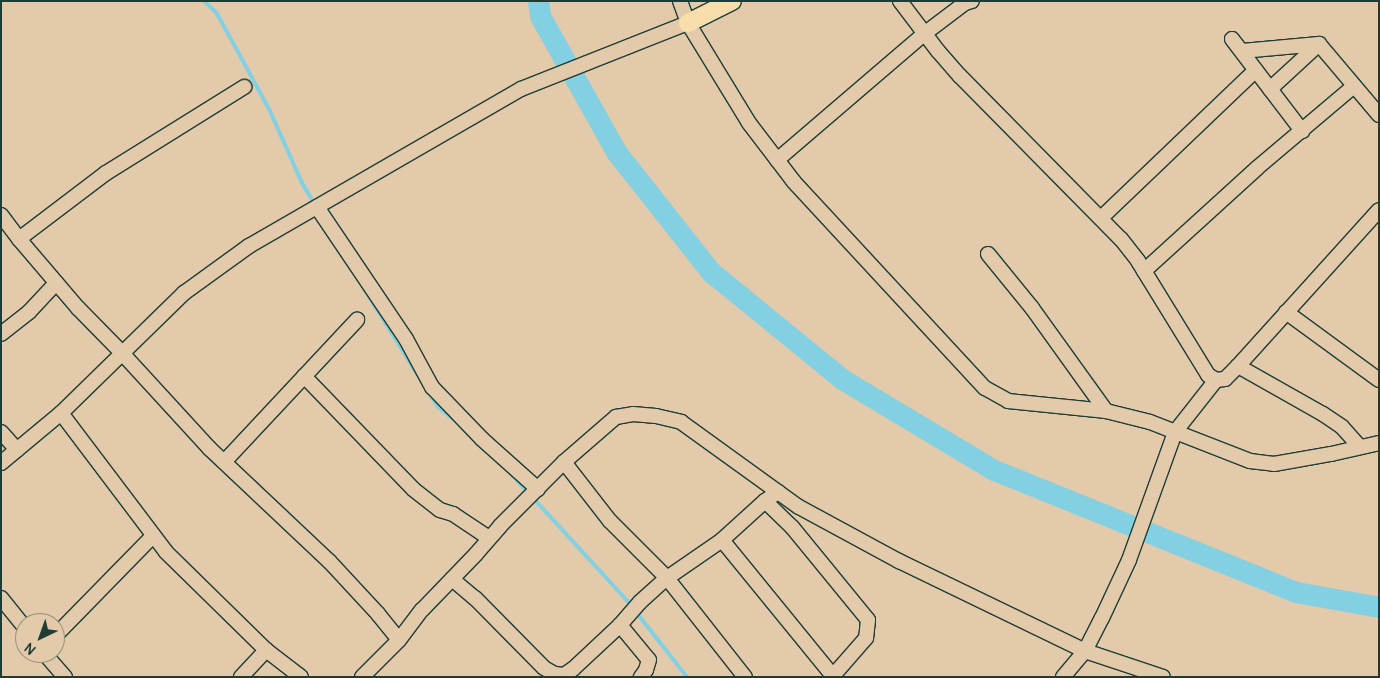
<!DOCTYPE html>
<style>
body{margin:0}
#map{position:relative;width:1380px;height:678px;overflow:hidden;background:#e2caab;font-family:Pangolin,sans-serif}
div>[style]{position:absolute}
.stream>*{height:4px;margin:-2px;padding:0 2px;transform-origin:2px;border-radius:2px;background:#83d0e2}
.river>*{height:21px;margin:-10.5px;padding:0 10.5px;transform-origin:10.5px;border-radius:10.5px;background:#83d0e2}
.roads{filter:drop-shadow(1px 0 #1f3d34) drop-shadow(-1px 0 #1f3d34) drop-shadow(0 1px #1f3d34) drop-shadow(0 -1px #1f3d34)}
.minor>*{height:14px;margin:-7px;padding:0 7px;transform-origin:7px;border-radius:7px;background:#e2caab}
.major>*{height:18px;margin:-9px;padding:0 9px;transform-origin:9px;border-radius:9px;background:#f8deab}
span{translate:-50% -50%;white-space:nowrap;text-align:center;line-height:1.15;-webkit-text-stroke:4.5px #e2caab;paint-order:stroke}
.frame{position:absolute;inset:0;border:2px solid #1f3d34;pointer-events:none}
.north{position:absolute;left:15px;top:613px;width:50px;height:50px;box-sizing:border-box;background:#e2caab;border:1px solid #94927b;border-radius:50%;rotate:222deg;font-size:14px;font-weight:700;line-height:20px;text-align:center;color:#1f3d34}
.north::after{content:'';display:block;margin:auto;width:18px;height:22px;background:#1f3d34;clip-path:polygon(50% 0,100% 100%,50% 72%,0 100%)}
</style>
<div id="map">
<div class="stream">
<div style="left:204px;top:1px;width:16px;rotate:43deg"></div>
<div style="left:216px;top:12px;width:46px;rotate:61.2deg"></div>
<div style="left:238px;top:52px;width:67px;rotate:61.5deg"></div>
<div style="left:270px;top:111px;width:79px;rotate:66deg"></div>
<div style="left:302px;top:183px;width:26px;rotate:59deg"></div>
<div style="left:363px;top:287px;width:110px;rotate:58.1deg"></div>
<div style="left:429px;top:393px;width:17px;rotate:57deg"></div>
<div style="left:438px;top:407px;width:23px;rotate:38deg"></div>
<div style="left:512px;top:475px;width:178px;rotate:47.5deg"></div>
<div style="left:636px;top:612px;width:83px;rotate:51.9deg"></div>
</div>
<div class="river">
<div style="left:538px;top:1px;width:15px;rotate:82deg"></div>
<div style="left:540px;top:16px;width:157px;rotate:60.7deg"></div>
<div style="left:617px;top:153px;width:152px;rotate:51.7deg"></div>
<div style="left:711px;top:272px;width:169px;rotate:39.2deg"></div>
<div style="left:842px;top:379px;width:177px;rotate:30.9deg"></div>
<div style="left:994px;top:470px;width:326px;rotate:22deg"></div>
<div style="left:1296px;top:592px;width:84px;rotate:10.2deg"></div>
</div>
<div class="roads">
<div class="minor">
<div style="left:680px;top:1px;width:23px;rotate:70deg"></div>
<div style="left:688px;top:23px;width:117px;rotate:58.6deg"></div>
<div style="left:749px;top:123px;width:74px;rotate:52.7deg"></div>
<div style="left:794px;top:182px;width:281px;rotate:47.2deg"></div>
<div style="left:985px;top:388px;width:26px;rotate:29deg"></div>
<div style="left:1008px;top:401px;width:99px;rotate:5.8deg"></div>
<div style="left:1106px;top:411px;width:45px;rotate:14deg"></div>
<div style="left:1150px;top:422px;width:107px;rotate:21.3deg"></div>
<div style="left:1250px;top:461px;width:24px;rotate:7deg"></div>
<div style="left:1274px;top:464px;width:58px;rotate:-10deg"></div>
<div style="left:1331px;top:454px;width:49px;rotate:-12.9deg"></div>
<div style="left:900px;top:1px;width:63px;rotate:52.8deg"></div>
<div style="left:938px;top:51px;width:33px;rotate:49deg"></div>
<div style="left:960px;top:76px;width:229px;rotate:45.4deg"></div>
<div style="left:1121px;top:239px;width:28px;rotate:52deg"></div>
<div style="left:1138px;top:261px;width:134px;rotate:58.4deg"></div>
<div style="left:1208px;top:375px;width:9px;rotate:32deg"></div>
<div style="left:1216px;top:380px;width:9px;rotate:-6deg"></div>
<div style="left:1225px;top:379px;width:18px;rotate:-45deg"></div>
<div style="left:1238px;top:366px;width:210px;rotate:-47.9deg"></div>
<div style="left:1232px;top:39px;width:116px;rotate:52.7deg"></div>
<div style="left:1242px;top:51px;width:77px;rotate:-5.2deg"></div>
<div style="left:1319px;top:44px;width:93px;rotate:49.8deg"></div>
<div style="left:1270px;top:89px;width:67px;rotate:-42.6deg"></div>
<div style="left:777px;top:160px;width:194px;rotate:-40.6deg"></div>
<div style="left:924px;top:34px;width:51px;rotate:-37.1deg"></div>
<div style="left:965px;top:3px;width:7px;rotate:-16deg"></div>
<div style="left:317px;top:207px;width:159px;rotate:56deg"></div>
<div style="left:406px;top:339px;width:55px;rotate:61.6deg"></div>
<div style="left:432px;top:387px;width:72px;rotate:46.1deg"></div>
<div style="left:482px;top:439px;width:75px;rotate:41.8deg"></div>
<div style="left:1px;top:215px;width:30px;rotate:53deg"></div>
<div style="left:19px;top:239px;width:91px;rotate:49.5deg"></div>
<div style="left:78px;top:308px;width:63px;rotate:45.6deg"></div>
<div style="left:122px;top:353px;width:130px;rotate:47.5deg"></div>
<div style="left:210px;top:449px;width:163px;rotate:43.3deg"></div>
<div style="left:329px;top:561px;width:72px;rotate:47.2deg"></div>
<div style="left:378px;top:614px;width:33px;rotate:51deg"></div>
<div style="left:1101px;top:218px;width:214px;rotate:-43.7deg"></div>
<div style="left:19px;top:239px;width:109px;rotate:-37.2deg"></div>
<div style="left:106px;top:173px;width:163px;rotate:-31.9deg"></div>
<div style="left:988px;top:254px;width:70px;rotate:50.8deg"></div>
<div style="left:1032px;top:308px;width:127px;rotate:54.3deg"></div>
<div style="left:1144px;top:271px;width:153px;rotate:-42.3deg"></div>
<div style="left:1257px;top:168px;width:127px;rotate:-40.2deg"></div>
<div style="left:1286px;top:312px;width:115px;rotate:36.2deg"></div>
<div style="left:1px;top:334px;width:36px;rotate:-38deg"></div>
<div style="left:29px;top:312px;width:40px;rotate:-47deg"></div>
<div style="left:1238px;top:366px;width:98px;rotate:29.5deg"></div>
<div style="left:1323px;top:414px;width:23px;rotate:34deg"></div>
<div style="left:1342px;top:427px;width:27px;rotate:48deg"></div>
<div style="left:304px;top:376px;width:157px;rotate:46deg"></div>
<div style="left:413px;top:489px;width:34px;rotate:38deg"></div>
<div style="left:440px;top:510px;width:14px;rotate:17deg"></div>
<div style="left:453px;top:514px;width:43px;rotate:33.7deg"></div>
<div style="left:61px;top:413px;width:174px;rotate:52.9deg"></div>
<div style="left:166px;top:552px;width:140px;rotate:44.4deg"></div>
<div style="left:266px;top:650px;width:44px;rotate:37.6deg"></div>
<div style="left:1px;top:432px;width:24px;rotate:48deg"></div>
<div style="left:224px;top:462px;width:195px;rotate:-46.9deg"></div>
<div style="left:564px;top:462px;width:75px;rotate:52.1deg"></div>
<div style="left:610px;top:521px;width:81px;rotate:45deg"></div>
<div style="left:667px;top:578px;width:126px;rotate:51.8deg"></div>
<div style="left:1px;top:463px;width:78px;rotate:-39.8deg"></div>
<div style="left:61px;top:413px;width:172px;rotate:-44.3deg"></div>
<div style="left:184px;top:293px;width:80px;rotate:-35.9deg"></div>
<div style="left:249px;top:246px;width:314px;rotate:-30deg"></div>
<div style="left:521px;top:89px;width:180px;rotate:-21.6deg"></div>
<div style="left:765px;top:501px;width:37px;rotate:44deg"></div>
<div style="left:792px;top:527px;width:120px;rotate:50.7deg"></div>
<div style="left:868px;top:620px;width:18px;rotate:96deg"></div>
<div style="left:866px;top:638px;width:52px;rotate:131.1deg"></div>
<div style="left:722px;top:540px;width:176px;rotate:50.8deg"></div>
<div style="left:452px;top:579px;width:30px;rotate:40deg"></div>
<div style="left:475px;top:598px;width:98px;rotate:45.4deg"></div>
<div style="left:544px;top:668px;width:13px;rotate:29deg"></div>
<div style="left:555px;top:674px;width:9px;rotate:6deg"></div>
<div style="left:564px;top:675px;width:11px;rotate:-34deg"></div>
<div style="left:573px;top:669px;width:64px;rotate:-43.1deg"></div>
<div style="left:620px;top:625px;width:30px;rotate:-49deg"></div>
<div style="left:640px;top:602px;width:36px;rotate:-42deg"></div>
<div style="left:667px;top:578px;width:67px;rotate:-34.6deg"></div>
<div style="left:722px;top:540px;width:58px;rotate:-42.2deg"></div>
<div style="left:765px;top:501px;width:16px;rotate:-35deg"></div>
<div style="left:1px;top:598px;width:38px;rotate:51deg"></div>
<div style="left:620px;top:625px;width:45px;rotate:50.4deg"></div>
<div style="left:649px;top:660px;width:10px;rotate:107deg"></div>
<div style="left:646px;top:670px;width:9px;rotate:126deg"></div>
<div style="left:55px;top:636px;width:140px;rotate:-45.6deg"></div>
<div style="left:44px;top:653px;width:32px;rotate:49deg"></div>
<div style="left:241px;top:677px;width:37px;rotate:-47deg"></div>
<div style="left:362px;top:677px;width:52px;rotate:-45deg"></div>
<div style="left:399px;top:640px;width:38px;rotate:-53deg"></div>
<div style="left:422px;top:610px;width:78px;rotate:-46deg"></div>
<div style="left:476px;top:554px;width:37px;rotate:-49deg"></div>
<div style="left:500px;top:526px;width:91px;rotate:-45deg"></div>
<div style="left:564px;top:462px;width:69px;rotate:-40.9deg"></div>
<div style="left:616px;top:417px;width:17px;rotate:-10deg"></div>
<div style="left:633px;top:414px;width:23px;rotate:5deg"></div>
<div style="left:656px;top:416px;width:26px;rotate:13deg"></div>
<div style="left:681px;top:422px;width:145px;rotate:35.8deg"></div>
<div style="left:799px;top:507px;width:114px;rotate:28.4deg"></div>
<div style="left:899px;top:561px;width:207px;rotate:25.8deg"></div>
<div style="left:1085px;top:651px;width:82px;rotate:18.4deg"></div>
<div style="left:1063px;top:677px;width:34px;rotate:-50deg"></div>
<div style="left:1085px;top:651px;width:37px;rotate:-63deg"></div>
<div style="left:1102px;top:618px;width:64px;rotate:-65deg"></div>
<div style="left:1129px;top:560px;width:136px;rotate:-70.2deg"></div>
<div style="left:1175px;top:432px;width:66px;rotate:-51.7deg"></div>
</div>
<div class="major">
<div style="left:688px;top:23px;width:49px;rotate:-26.6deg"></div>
</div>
</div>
<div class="frame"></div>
<div class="north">N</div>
</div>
